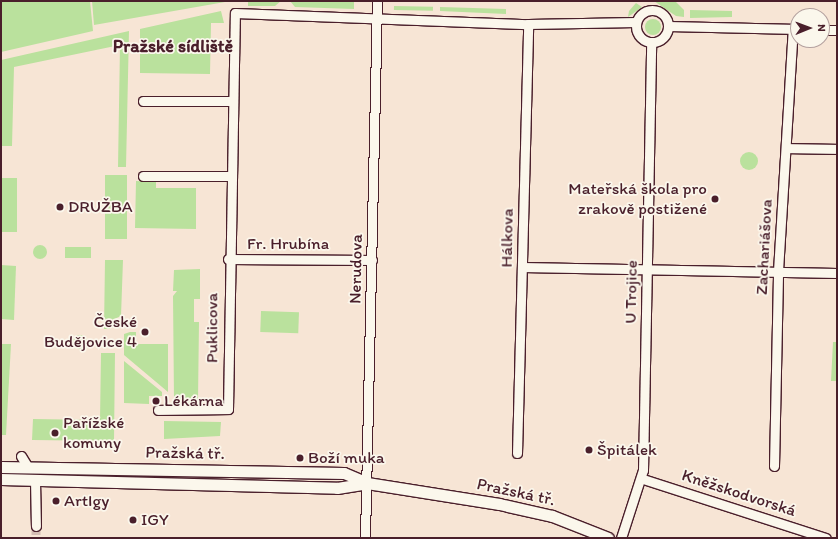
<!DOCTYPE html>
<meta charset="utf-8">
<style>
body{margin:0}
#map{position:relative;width:838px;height:539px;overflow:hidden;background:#f7e5d5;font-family:Itim,sans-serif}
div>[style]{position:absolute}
.green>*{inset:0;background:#bae19d;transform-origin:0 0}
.round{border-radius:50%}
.minor-tunnel>*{height:9px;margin-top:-4.5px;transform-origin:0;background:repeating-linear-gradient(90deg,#d4bdb3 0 9px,transparent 0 13.5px)}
.roads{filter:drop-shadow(1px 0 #4a1f2b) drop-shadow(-1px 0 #4a1f2b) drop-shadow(0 1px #4a1f2b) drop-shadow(0 -1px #4a1f2b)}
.minor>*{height:9px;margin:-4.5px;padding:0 4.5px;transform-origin:4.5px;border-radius:4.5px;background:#fbf7ec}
.minor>.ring{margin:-4.5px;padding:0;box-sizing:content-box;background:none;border:9px solid #fbf7ec;border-radius:50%}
.tertiary>*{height:11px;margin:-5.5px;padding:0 5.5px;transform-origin:5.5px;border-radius:5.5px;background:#fbf7ec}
.dots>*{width:11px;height:11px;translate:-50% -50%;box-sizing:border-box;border:2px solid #fbf7ec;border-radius:50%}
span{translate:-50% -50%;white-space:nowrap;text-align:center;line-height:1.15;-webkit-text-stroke:3.5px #fbf7ec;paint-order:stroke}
.poi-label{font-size:17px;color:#4a1f2b}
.right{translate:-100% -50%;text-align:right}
.left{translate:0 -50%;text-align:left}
.street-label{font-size:17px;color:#4a1f2b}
.neighbourhood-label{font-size:18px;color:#4a1f2b;font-weight:700}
.frame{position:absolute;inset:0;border:2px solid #4a1f2b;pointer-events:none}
.north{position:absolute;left:790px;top:8px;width:40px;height:40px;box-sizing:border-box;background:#fbf7ec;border:1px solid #b4a19f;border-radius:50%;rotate:89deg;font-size:11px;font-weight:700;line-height:16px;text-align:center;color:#4a1f2b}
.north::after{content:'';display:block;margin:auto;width:14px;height:18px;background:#4a1f2b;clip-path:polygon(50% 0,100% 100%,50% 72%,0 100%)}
</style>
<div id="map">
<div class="green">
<div style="clip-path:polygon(1px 1px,90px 1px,93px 31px,1px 52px)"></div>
<div style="clip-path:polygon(92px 1px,225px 1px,225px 2px,94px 25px)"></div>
<div style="clip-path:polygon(248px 1px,281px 1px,275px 6px,248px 6px)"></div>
<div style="clip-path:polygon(290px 1px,354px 2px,354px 9px,295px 7px)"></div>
<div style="clip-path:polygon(654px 1px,675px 1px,684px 10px,684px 17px,676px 16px)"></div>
<div style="clip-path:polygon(636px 3px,642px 7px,628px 17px,629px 11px)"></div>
<div style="left:394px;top:6px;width:39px;height:4px;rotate:1deg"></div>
<div style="clip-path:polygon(440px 7px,506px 9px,506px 14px,440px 11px)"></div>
<div style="clip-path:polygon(690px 10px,732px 11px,732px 17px,690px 18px)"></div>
<div style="clip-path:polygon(221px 11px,224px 23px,211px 23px,210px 74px,140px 73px,140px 29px)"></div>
<div class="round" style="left:645px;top:19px;width:16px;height:16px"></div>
<div style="clip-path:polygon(129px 31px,126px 167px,118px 167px,120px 45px,14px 67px,12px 146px,1px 146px,1px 60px)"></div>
<div class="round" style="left:740px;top:152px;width:18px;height:18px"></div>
<div style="left:105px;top:175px;width:22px;height:64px"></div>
<div style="left:1px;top:178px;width:16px;height:54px"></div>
<div style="clip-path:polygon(136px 181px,156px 182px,156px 188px,196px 188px,196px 229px,135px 228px)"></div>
<div class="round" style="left:33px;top:245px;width:14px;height:14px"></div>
<div style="left:65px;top:247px;width:26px;height:11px"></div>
<div style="clip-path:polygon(105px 260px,123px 260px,121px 316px,110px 321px,110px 329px,104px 329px)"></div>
<div style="clip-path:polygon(1px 265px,16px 266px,14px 320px,1px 319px)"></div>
<div style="clip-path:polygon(200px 269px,200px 299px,194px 299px,194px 322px,199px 322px,198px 400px,194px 401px,194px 406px,180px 406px,174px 400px,173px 296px,177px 291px,173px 291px,174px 270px)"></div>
<div style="left:261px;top:311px;width:38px;height:21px;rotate:2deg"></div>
<div style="clip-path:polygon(130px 332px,136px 332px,136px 344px,168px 344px,168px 392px,124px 355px,124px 334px)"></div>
<div class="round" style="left:73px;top:335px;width:14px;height:14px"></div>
<div style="clip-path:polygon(833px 342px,837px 342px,837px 381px,831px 381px)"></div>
<div style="clip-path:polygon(1px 344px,11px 344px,6px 435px,1px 435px)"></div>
<div style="clip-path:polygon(101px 353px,115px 353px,114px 441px,32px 440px,33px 419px,100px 420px)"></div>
<div style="clip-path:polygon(124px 361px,162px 392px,162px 396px,149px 396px,149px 404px,124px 403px)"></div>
<div style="clip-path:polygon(164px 421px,221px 422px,220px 436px,164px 439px)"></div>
</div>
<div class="minor-tunnel">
<div style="left:36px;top:526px;width:12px;rotate:90deg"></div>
</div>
<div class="roads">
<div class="minor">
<div class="ring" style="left:636px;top:10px;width:23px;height:23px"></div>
<div style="left:668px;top:26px;width:130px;rotate:1.3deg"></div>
<div style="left:822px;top:30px;width:15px"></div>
<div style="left:143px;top:101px;width:89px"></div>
<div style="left:786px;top:148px;width:51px;rotate:1.1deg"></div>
<div style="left:143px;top:176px;width:87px"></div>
<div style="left:228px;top:259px;width:144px;rotate:0.4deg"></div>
<div style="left:522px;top:267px;width:315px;rotate:1.1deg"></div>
<div style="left:158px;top:410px;width:70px;rotate:-0.8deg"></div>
<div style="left:228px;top:409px;width:396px;rotate:-89deg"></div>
<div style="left:235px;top:13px;width:293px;rotate:2.2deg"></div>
<div style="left:528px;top:24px;width:108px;rotate:-1.1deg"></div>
<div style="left:517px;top:453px;width:429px;rotate:-88.5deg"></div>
<div style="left:21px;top:456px;width:13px;rotate:58deg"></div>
<div style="left:774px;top:466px;width:195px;rotate:-88.8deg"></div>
<div style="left:778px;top:271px;width:242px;rotate:-86.5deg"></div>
<div style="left:643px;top:479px;width:192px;rotate:17.9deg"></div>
<div style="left:35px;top:480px;width:46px;rotate:88.8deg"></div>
<div style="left:365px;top:538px;width:537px;rotate:-88.72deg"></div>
<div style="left:621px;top:538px;width:71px;rotate:-72.1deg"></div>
<div style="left:643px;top:470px;width:427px;rotate:-88.9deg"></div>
</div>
<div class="tertiary">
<div style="left:1px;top:467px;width:343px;rotate:1deg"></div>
<div style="left:344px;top:473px;width:25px;rotate:23deg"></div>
<div style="left:367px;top:483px;width:134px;rotate:9deg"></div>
<div style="left:499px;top:504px;width:54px;rotate:12.8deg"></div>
<div style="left:552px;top:516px;width:60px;rotate:21.4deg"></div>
<div style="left:1px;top:479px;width:336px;rotate:1.5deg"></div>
<div style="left:337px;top:488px;width:30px;rotate:-9deg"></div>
</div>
</div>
<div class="dots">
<div style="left:715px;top:199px;background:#4a1f2b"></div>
<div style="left:60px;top:207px;background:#4a1f2b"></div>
<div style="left:145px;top:332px;background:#4a1f2b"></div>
<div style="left:156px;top:401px;background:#4a1f2b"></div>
<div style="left:55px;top:433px;background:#4a1f2b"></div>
<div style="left:589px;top:450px;background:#4a1f2b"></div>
<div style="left:300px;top:458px;background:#4a1f2b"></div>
<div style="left:56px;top:501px;background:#4a1f2b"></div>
<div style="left:133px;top:520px;background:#4a1f2b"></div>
</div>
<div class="poi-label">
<span class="right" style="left:707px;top:199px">Mateřská škola pro<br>zrakově postižené</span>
<span class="left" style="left:68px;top:207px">DRUŽBA</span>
<span class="right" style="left:137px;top:332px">České<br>Budějovice 4</span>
<span class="left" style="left:164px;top:401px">Lékárna</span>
<span class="left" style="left:63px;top:433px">Pařížské<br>komuny</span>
<span class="left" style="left:597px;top:450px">Špitálek</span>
<span class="left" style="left:308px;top:458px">Boží muka</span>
<span class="left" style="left:64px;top:501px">ArtIgy</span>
<span class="left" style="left:141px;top:520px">IGY</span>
</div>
<div class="street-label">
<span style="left:507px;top:238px;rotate:-89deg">Hálkova</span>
<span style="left:288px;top:244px">Fr. Hrubína</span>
<span style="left:764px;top:247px;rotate:-87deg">Zachariášova</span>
<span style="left:356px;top:269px;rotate:-89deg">Nerudova</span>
<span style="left:631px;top:292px;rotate:-89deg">U Trojice</span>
<span style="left:212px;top:328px;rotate:-90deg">Puklicova</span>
<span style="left:185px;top:453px;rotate:1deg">Pražská tř.</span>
<span style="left:516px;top:492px;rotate:12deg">Pražská tř.</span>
<span style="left:739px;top:493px;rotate:18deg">Kněžskodvorská</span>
</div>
<div class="neighbourhood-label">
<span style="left:173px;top:46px">Pražské sídliště</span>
</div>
<div class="frame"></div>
<div class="north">N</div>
</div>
